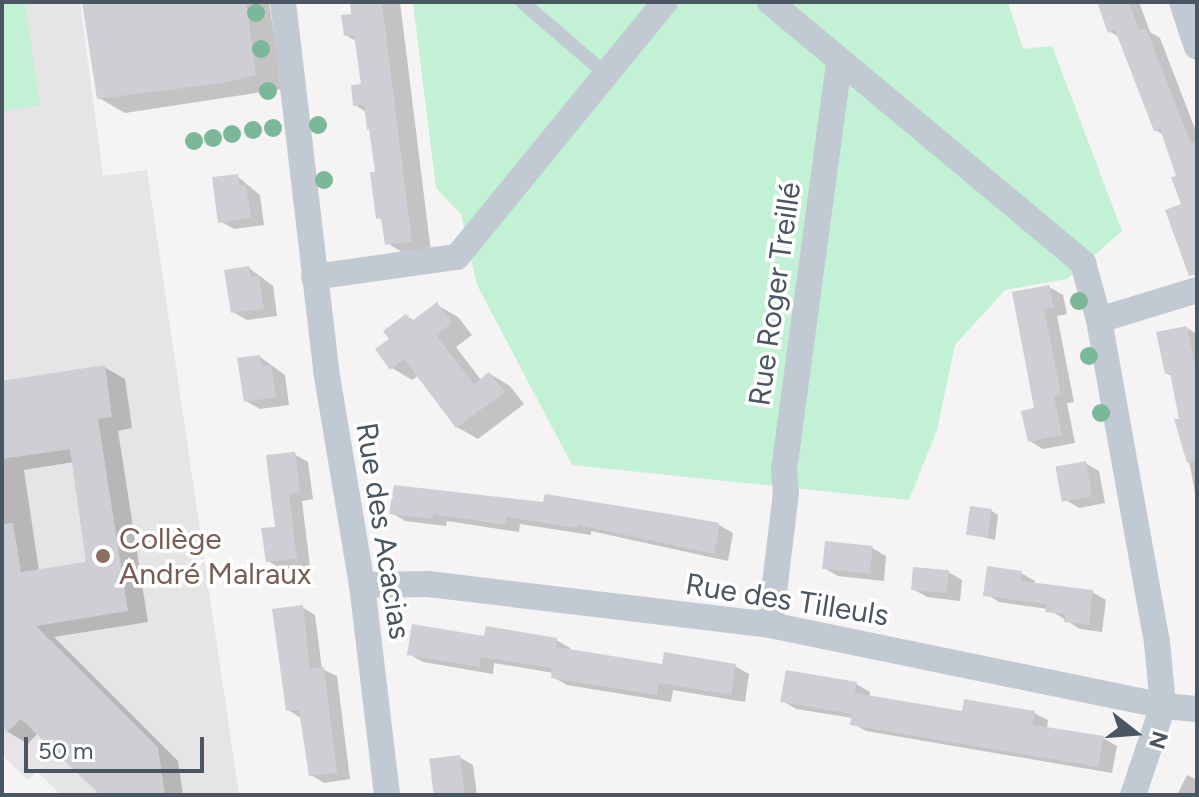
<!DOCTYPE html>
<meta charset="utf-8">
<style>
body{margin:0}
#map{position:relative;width:1199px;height:797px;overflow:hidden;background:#f5f3f3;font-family:Figtree,sans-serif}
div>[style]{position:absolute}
.education>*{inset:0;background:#e6e4e5}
.green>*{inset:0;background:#c3f1d5}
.shadow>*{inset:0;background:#0003}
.building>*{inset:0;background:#cdcfd5;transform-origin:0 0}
.service>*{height:14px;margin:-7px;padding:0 7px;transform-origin:7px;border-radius:7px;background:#c1cad2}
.minor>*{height:26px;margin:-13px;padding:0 13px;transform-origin:13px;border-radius:13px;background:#c1cad2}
.trees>*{width:18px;height:18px;margin:-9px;border-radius:50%;background:#7bb799}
.dots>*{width:22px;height:22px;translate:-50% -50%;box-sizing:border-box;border:4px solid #fff;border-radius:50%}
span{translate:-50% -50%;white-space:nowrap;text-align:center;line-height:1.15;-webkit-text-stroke:7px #fff;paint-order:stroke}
.street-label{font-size:30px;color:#4a5661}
.education-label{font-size:30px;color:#785e54}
.left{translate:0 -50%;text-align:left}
.frame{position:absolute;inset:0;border:4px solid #4a5661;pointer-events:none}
.north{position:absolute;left:1095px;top:693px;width:80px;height:80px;-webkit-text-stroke:6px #fff;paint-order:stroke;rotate:107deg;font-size:22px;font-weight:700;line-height:32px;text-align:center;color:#4a5661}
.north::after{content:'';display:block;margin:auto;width:28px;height:36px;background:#4a5661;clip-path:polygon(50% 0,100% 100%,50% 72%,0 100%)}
.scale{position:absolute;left:24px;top:737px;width:180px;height:36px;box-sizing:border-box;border:4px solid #4a5661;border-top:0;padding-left:10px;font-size:24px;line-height:28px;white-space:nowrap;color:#4a5661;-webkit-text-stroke:6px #fff;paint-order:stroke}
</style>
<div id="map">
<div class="education">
<div style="clip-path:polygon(2px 2px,80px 2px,103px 176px,147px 170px,239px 795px,61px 795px,37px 771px,28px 780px,2px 755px)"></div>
</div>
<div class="green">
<div style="clip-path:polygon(2px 2px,25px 2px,40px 105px,2px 111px)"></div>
<div style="clip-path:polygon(413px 2px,1008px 2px,1023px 49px,1052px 46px,1122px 231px,1067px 279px,1005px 290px,955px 345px,937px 430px,909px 500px,572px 465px,477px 285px,461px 214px,436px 188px)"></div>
</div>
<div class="shadow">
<div style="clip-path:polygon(84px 2px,269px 2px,282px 89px,125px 113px,99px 98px)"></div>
<div style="clip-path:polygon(352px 2px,400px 2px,431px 252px,407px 255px,387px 243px,384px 221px,378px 217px,378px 173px,366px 112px,355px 105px,363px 86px,357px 42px,346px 35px,353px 15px)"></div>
<div style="clip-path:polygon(1099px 2px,1139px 2px,1150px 32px,1160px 38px,1197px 134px,1197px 266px,1190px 203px,1164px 135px,1155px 130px,1121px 38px,1109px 31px)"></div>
<div style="clip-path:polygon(237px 176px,260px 195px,264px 225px,234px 229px,220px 221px)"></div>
<div style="clip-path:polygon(249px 268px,273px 286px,277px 316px,247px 320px,233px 312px)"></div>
<div style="clip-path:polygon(1049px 287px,1063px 295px,1067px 314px,1057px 316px,1074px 402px,1067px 403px,1075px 443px,1043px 449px,1030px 441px,1036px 410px,1015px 294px)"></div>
<div style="clip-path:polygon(437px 305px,458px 317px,472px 335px,456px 347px,481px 380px,490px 374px,510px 386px,524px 404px,478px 439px,457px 427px,419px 375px,412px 380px,392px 368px,392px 339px,406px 316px,415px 321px)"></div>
<div style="clip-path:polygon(1187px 328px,1197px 334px,1197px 503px,1173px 377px,1166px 373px)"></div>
<div style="clip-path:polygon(260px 357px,285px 375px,289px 405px,260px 409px,246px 401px)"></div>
<div style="clip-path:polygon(evenodd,104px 367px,125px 379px,132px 428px,118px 431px,148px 622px,54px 637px,178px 761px,183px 795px,103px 795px,38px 733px,28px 744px,8px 732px,2px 706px,2px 383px,104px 367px,74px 462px,89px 563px,39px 571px,24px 470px,74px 462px)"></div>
<div style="clip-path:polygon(294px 454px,308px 462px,313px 499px,302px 501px,310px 566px,282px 569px,268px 561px)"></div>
<div style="clip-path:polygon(1085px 463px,1099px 471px,1105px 503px,1079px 508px,1066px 500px)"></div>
<div style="clip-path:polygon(396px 487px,719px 525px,733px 533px,728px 561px,591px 531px,591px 535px,520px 524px,519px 532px,447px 521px,446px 526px,405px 521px,392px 513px)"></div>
<div style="clip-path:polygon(992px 511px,998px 515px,995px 540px,969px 534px)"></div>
<div style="clip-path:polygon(872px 548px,886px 556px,884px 581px,838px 576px,824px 568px)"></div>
<div style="clip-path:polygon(948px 572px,962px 580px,960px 601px,927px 597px,913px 589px)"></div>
<div style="clip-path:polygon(1021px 573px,1035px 581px,1034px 585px,1092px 592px,1106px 600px,1102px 632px,1080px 629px,1048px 609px,999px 602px,986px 594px)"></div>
<div style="clip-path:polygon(302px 607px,315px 615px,322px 669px,337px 676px,350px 779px,324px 783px,311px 775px,301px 718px,288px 710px)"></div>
<div style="clip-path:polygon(486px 638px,556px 640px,570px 648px,570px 651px,664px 667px,735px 666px,749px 674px,745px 702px,673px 690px,671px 702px,567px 685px,553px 677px,554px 673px,494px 663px,493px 674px,423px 662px,409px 654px)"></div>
<div style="clip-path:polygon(856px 684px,870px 692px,869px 698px,964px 714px,1034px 713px,1048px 720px,1047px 729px,1103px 738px,1117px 746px,1112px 773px,866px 731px,852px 723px,853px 718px,796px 709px,783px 701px)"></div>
<div style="clip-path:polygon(459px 757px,473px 765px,477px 795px,435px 795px)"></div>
<div style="clip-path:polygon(1187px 775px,1197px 780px,1197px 795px,1177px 795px)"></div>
</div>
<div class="building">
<div style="clip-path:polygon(82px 2px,246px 2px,256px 75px,223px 83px,97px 99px)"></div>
<div style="clip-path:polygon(350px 2px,382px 2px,412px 241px,385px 245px,381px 218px,376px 219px,370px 172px,375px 172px,369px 129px,367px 130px,364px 105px,353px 106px,351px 85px,361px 84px,354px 35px,344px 36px,341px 15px,351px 14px)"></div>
<div style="clip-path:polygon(1097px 2px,1129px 2px,1139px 30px,1146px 28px,1191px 143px,1197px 141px,1197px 274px,1189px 276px,1165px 210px,1181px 204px,1171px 177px,1176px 176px,1160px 129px,1154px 131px,1115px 30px,1108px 33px)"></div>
<div style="clip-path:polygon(238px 174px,240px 185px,246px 185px,251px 218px,218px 223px,212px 177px)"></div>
<div style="clip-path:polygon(249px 266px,251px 277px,259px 276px,264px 309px,231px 313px,224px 270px)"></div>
<div style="clip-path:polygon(1049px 285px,1054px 307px,1044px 309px,1061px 395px,1054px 396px,1062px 435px,1028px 442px,1021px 411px,1034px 408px,1012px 292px)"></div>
<div style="clip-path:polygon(437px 302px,452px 323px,436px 335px,474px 384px,489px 372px,505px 392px,456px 428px,404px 359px,390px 370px,375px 349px,389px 339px,383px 331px,406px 314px,412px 321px)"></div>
<div style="clip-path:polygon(1187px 326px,1197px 375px,1197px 462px,1187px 463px,1174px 419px,1179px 419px,1170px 373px,1165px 374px,1156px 332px)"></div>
<div style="clip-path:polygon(260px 355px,262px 366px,271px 365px,276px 397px,244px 402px,237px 358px)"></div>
<div style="clip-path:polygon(105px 365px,112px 417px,98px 419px,128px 611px,36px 626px,158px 747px,165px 795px,100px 795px,21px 719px,6px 733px,2px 715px,2px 524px,13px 523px,21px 572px,86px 562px,70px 449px,2px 459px,2px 381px)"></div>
<div style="clip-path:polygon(295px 452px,300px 492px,289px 494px,297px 559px,266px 562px,261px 528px,275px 527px,266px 455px)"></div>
<div style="left:1086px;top:461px;width:36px;height:31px;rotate:80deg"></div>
<div style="clip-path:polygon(394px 485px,543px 502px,545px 494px,681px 516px,719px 523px,718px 537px,714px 554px,578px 525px,577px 528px,506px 517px,505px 525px,433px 514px,433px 519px,389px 514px)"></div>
<div style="left:970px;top:506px;width:22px;height:29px;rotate:8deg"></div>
<div style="left:825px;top:541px;width:48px;height:28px;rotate:6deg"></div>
<div style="clip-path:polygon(987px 566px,1022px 571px,1021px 581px,1093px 590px,1089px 625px,1064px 622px,1065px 614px,1045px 612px,1046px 604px,983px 596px)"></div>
<div style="left:913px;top:567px;width:36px;height:23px;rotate:5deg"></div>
<div style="clip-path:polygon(303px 605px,310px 669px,324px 667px,337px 773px,309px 776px,299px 710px,286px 711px,272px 609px)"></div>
<div style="clip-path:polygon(412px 624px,484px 636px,486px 626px,557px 638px,556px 647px,662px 664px,664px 652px,736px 664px,731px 695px,659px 683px,657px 695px,551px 678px,552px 668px,481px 657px,479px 667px,407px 655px)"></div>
<div style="clip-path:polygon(786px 670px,857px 682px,855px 693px,962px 711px,964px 699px,1035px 711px,1033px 725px,1104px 736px,1098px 767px,850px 725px,852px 714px,780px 702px)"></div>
<div style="left:460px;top:755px;width:40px;height:31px;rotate:83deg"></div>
</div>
<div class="service">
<div style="left:522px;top:2px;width:111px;rotate:40.6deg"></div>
</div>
<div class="minor">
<div style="left:283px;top:2px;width:371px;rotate:83.3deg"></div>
<div style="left:326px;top:370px;width:218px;rotate:80.5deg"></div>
<div style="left:362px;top:585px;width:211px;rotate:83.2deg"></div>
<div style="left:770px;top:2px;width:408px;rotate:39.8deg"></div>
<div style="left:1083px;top:263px;width:59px;rotate:74.3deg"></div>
<div style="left:1099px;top:320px;width:327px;rotate:79.8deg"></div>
<div style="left:1157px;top:642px;width:64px;rotate:84.6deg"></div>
<div style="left:1163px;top:706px;width:94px;rotate:108.6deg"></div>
<div style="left:1182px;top:2px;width:47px;rotate:71.6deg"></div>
<div style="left:314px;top:277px;width:144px;rotate:-8deg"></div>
<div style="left:457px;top:257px;width:329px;rotate:-50.8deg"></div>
<div style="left:1099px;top:320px;width:102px;rotate:-17deg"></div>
<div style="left:362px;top:585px;width:66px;rotate:-0.9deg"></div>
<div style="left:428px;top:584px;width:344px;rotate:6.8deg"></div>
<div style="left:770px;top:625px;width:401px;rotate:11.6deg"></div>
<div style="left:1163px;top:706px;width:34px;rotate:5deg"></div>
<div style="left:770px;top:625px;width:133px;rotate:-83.1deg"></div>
<div style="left:786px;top:493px;width:23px;rotate:-95deg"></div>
<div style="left:784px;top:470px;width:412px;rotate:-82.3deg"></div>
</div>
<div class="trees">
<div style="left:256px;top:13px"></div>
<div style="left:261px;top:49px"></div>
<div style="left:268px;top:91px"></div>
<div style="left:318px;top:125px"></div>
<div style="left:273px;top:128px"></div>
<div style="left:253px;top:130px"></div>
<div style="left:232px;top:134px"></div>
<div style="left:213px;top:138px"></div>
<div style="left:194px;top:141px"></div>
<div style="left:324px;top:180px"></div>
<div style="left:1079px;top:301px"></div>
<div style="left:1089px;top:356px"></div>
<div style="left:1101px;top:413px"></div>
</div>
<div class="dots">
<div style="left:103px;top:556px;background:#8d6e63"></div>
</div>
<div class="street-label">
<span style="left:775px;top:294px;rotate:-82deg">Rue Roger Treillé</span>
<span style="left:383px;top:531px;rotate:81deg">Rue des Acacias</span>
<span style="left:787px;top:600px;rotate:9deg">Rue des Tilleuls</span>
</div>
<div class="education-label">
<span class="left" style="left:119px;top:556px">Collège<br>André Malraux</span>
</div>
<div class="frame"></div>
<div class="north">N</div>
<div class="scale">50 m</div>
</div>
